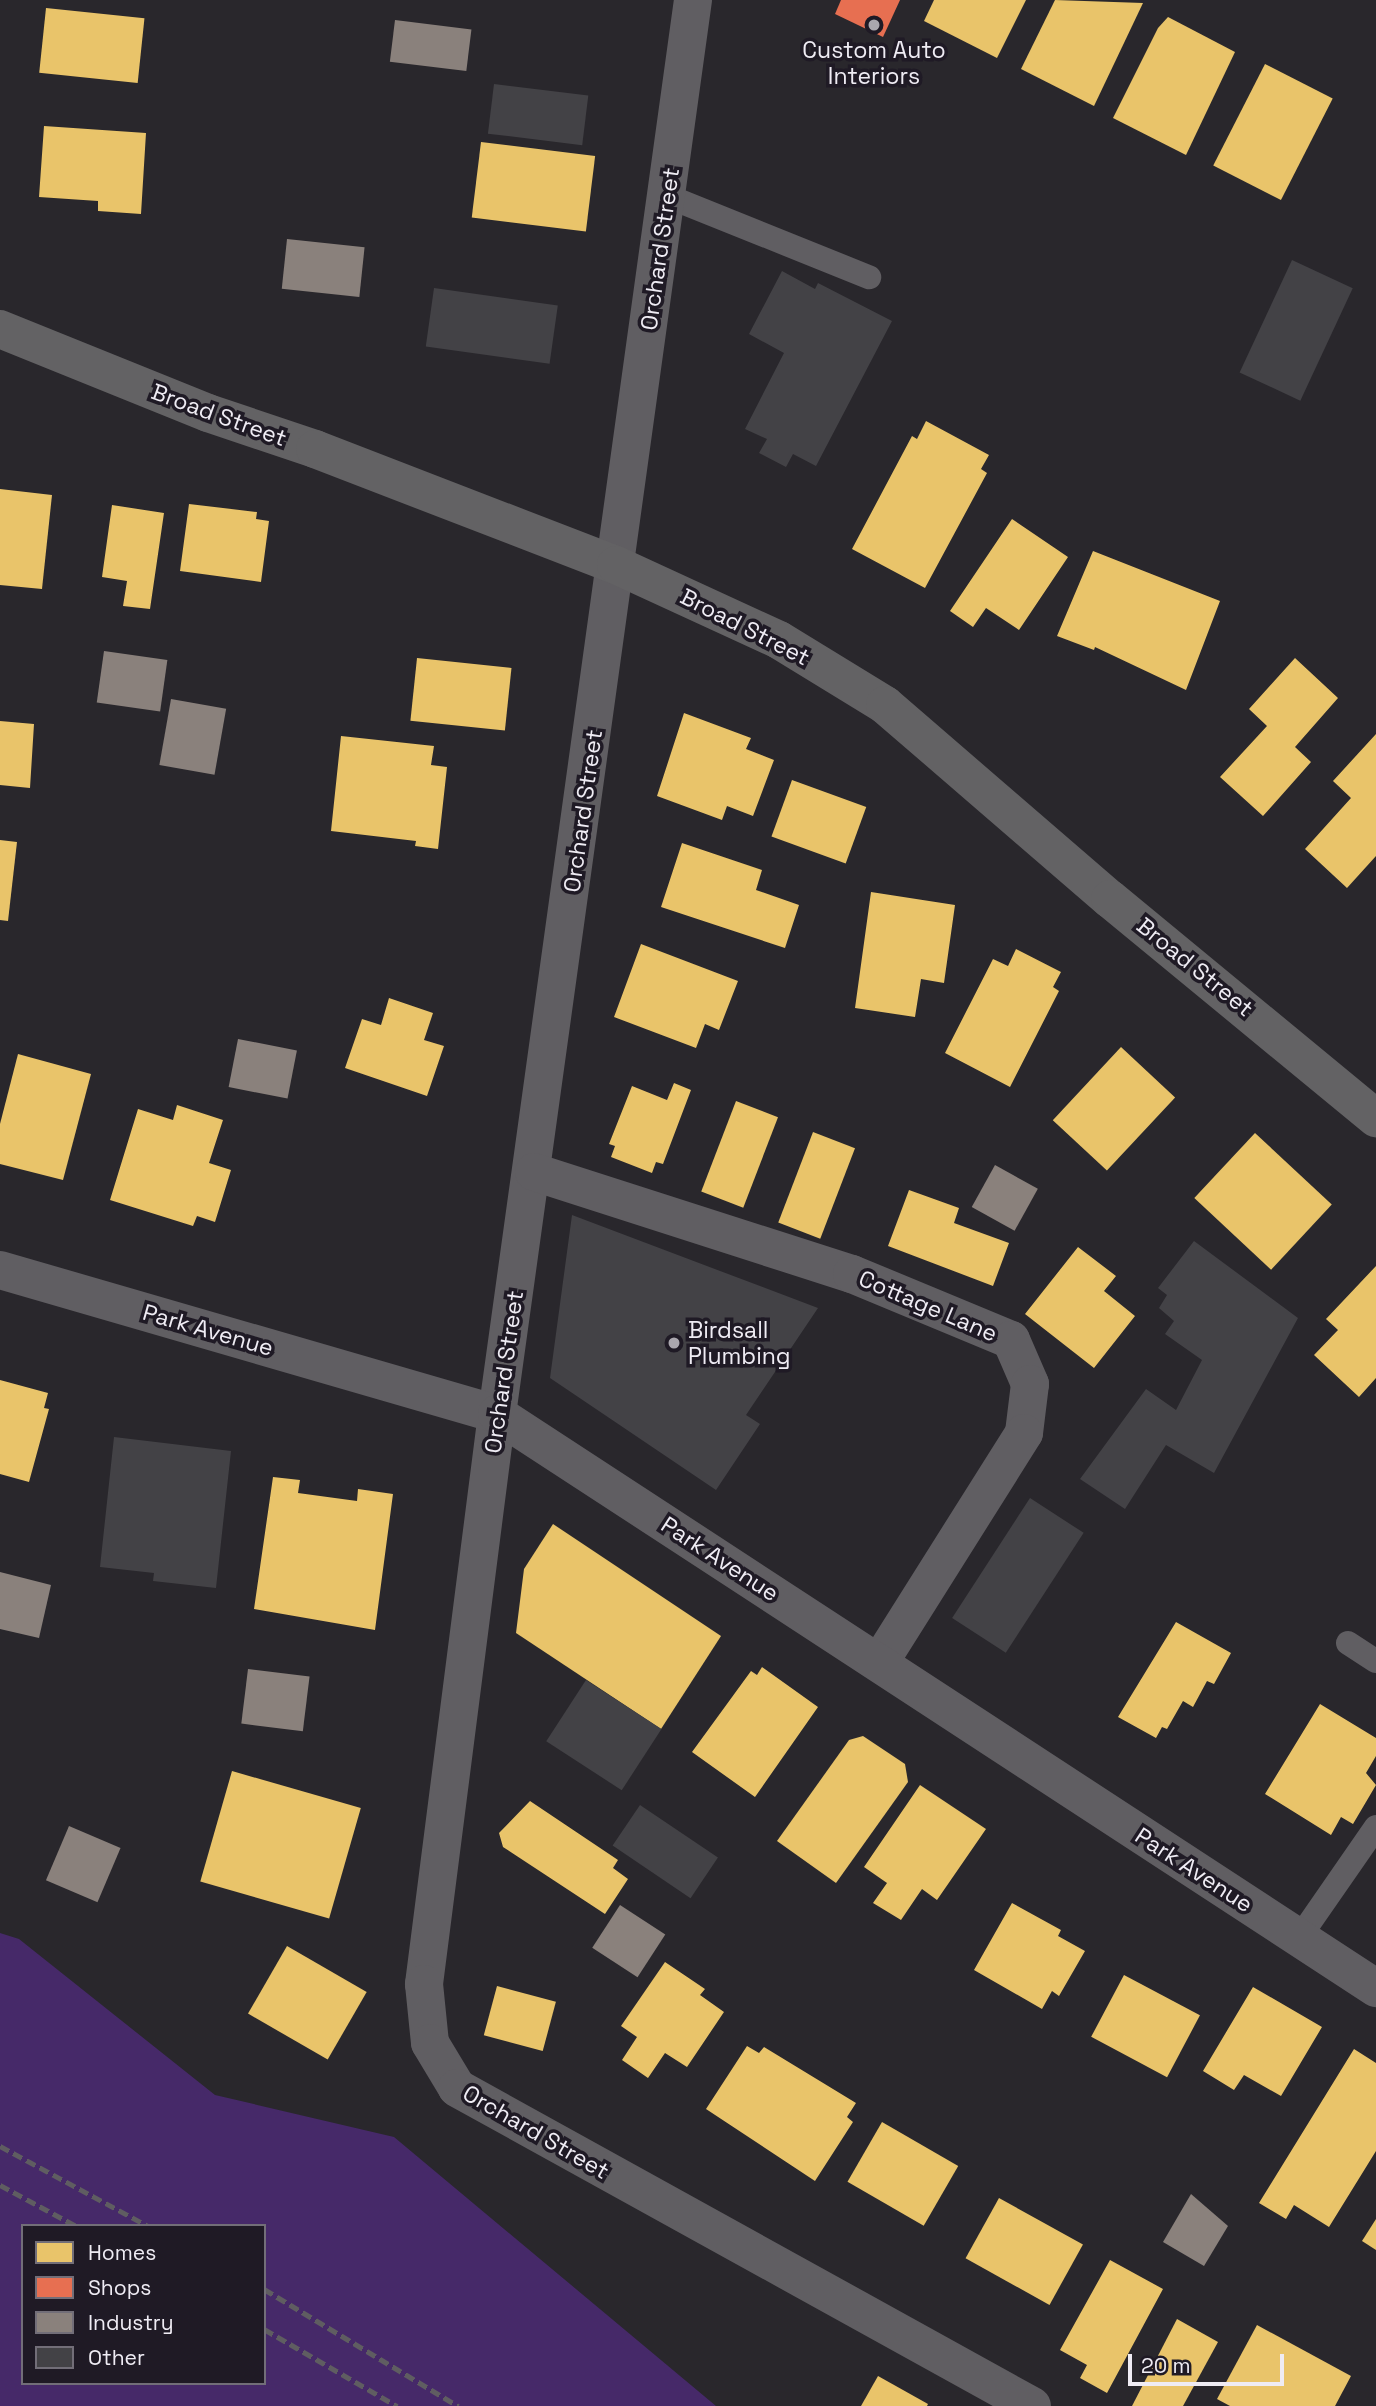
<!DOCTYPE html>
<style>
body{margin:0}
#map{position:relative;width:1376px;height:2406px;overflow:hidden;background:#29272c;font-family:"Space Grotesk",sans-serif}
div>[style]{position:absolute}
.green>*{inset:0;background:#462969}
.homes>*{inset:0;background:#e9c46a;transform-origin:0 0}
.shops>*{inset:0;background:#e76f51}
.industry>*{inset:0;background:#8a817c;transform-origin:0 0}
.building>*{inset:0;background:#434246;transform-origin:0 0}
.lane>*{height:24px;margin:-12px;padding:0 12px;transform-origin:12px;border-radius:12px;background:#605e62}
.street>*{height:38px;margin:-19px;padding:0 19px;transform-origin:19px;border-radius:19px;background:#605e62}
.secondary>*{height:38px;margin:-19px;padding:0 19px;transform-origin:19px;border-radius:19px;background:#636264}
.rail>*{height:5px;margin-top:-2.5px;transform-origin:0;background:repeating-linear-gradient(90deg,#5f5d61 0 10px,transparent 0 15px)}
.dots>*{width:19px;height:19px;translate:-50% -50%;box-sizing:border-box;border:4px solid #1f1a25;border-radius:50%}
span{translate:-50% -50%;white-space:nowrap;text-align:center;line-height:1.15;-webkit-text-stroke:7px #1f1a25;paint-order:stroke}
.poi-label{font-size:23px;color:#efecf4}
.left{translate:0 -50%;text-align:left}
.street-label{font-size:23px;color:#efecf4}
.legend{position:absolute;left:21px;top:2224px;width:245px;height:161px;box-sizing:border-box;background:#1f1a25;border:2px solid #726e78;margin:0;padding:9px 12px;list-style:none;font-size:21px;color:#efecf4}
.legend li{display:flex;align-items:center;gap:14px;height:35px}
.legend b{width:35px;border:2px solid #726e78}
.scale{position:absolute;left:1128px;top:2354px;width:156px;height:32px;box-sizing:border-box;border:4px solid #efecf4;border-top:0;padding-left:9px;font-size:21px;line-height:24px;white-space:nowrap;color:#efecf4;-webkit-text-stroke:5px #1f1a25;paint-order:stroke}
</style>
<div id="map">
<div class="green">
<div style="clip-path:polygon(evenodd,0 1933px,19px 1939px,215px 2095px,394px 2137px,716px 2406px,0 2406px,0 1933px,23px 2226px,264px 2226px,264px 2383px,23px 2383px,23px 2226px)"></div>
</div>
<div class="homes">
<div style="clip-path:polygon(934px 0,1026px 0,997px 58px,924px 21px)"></div>
<div style="clip-path:polygon(1055px 0,1143px 3px,1094px 106px,1021px 69px)"></div>
<div style="left:46px;top:8px;width:99px;height:65px;rotate:6deg"></div>
<div style="clip-path:polygon(1168px 17px,1235px 52px,1186px 155px,1113px 118px,1158px 28px)"></div>
<div style="left:1265px;top:64px;width:76px;height:114px;rotate:27deg"></div>
<div style="clip-path:polygon(44px 126px,146px 133px,141px 214px,98px 211px,98px 201px,39px 197px)"></div>
<div style="left:481px;top:142px;width:115px;height:76px;rotate:7deg"></div>
<div style="clip-path:polygon(926px 421px,989px 455px,981px 469px,987px 473px,925px 588px,852px 549px,912px 436px,917px 439px)"></div>
<div style="clip-path:polygon(0 489px,52px 495px,42px 589px,0 585px)"></div>
<div style="clip-path:polygon(189px 504px,257px 512px,256px 519px,269px 521px,261px 582px,180px 571px)"></div>
<div style="clip-path:polygon(112px 505px,164px 513px,150px 609px,123px 606px,127px 581px,102px 577px)"></div>
<div style="clip-path:polygon(1012px 519px,1068px 557px,1019px 630px,986px 608px,973px 627px,950px 611px)"></div>
<div style="clip-path:polygon(1093px 551px,1220px 601px,1186px 690px,1095px 647px,1094px 650px,1057px 636px)"></div>
<div style="left:417px;top:658px;width:95px;height:63px;rotate:6deg"></div>
<div style="clip-path:polygon(1295px 658px,1338px 698px,1295px 747px,1311px 762px,1263px 816px,1220px 777px,1267px 726px,1249px 709px)"></div>
<div style="clip-path:polygon(684px 713px,751px 738px,746px 749px,774px 760px,753px 816px,727px 806px,722px 820px,657px 796px)"></div>
<div style="clip-path:polygon(0 721px,34px 724px,30px 788px,0 785px)"></div>
<div style="clip-path:polygon(1376px 734px,1376px 856px,1347px 888px,1305px 849px,1351px 798px,1333px 781px)"></div>
<div style="clip-path:polygon(341px 736px,434px 746px,431px 765px,447px 767px,438px 849px,415px 846px,416px 841px,331px 831px)"></div>
<div style="left:792px;top:780px;width:79px;height:60px;rotate:20deg"></div>
<div style="clip-path:polygon(0 840px,17px 842px,8px 921px,0 920px)"></div>
<div style="clip-path:polygon(682px 843px,762px 870px,756px 890px,799px 905px,785px 948px,661px 907px)"></div>
<div style="clip-path:polygon(871px 892px,955px 905px,944px 983px,921px 979px,915px 1017px,855px 1008px)"></div>
<div style="clip-path:polygon(641px 944px,738px 981px,719px 1030px,705px 1024px,696px 1048px,614px 1017px)"></div>
<div style="clip-path:polygon(1016px 949px,1061px 972px,1053px 987px,1059px 991px,1010px 1087px,945px 1053px,993px 959px,1008px 966px)"></div>
<div style="clip-path:polygon(389px 998px,433px 1013px,424px 1040px,444px 1046px,427px 1096px,345px 1068px,362px 1019px,381px 1025px)"></div>
<div style="left:1121px;top:1047px;width:74px;height:100px;rotate:43deg"></div>
<div style="clip-path:polygon(18px 1054px,91px 1074px,63px 1180px,0 1164px,0 1124px)"></div>
<div style="clip-path:polygon(674px 1083px,691px 1090px,663px 1164px,656px 1162px,652px 1173px,611px 1157px,615px 1146px,609px 1144px,632px 1086px,667px 1100px)"></div>
<div style="left:736px;top:1101px;width:45px;height:97px;rotate:21deg"></div>
<div style="clip-path:polygon(177px 1105px,223px 1120px,209px 1163px,231px 1170px,215px 1222px,197px 1216px,193px 1226px,110px 1200px,138px 1109px,173px 1120px)"></div>
<div style="left:813px;top:1132px;width:45px;height:97px;rotate:21deg"></div>
<div style="left:1255px;top:1133px;width:105px;height:89px;rotate:43deg"></div>
<div style="clip-path:polygon(909px 1190px,959px 1208px,954px 1223px,1009px 1243px,993px 1286px,888px 1246px)"></div>
<div style="clip-path:polygon(1078px 1247px,1116px 1276px,1104px 1291px,1135px 1316px,1094px 1368px,1025px 1314px)"></div>
<div style="clip-path:polygon(1376px 1266px,1376px 1378px,1359px 1397px,1314px 1355px,1338px 1330px,1326px 1319px)"></div>
<div style="clip-path:polygon(0 1380px,48px 1393px,44px 1408px,49px 1409px,29px 1482px,0 1474px)"></div>
<div style="clip-path:polygon(273px 1477px,300px 1480px,298px 1493px,357px 1501px,358px 1489px,393px 1494px,375px 1630px,254px 1609px)"></div>
<div style="clip-path:polygon(553px 1524px,721px 1636px,661px 1729px,516px 1633px,524px 1569px)"></div>
<div style="clip-path:polygon(1176px 1622px,1231px 1653px,1214px 1684px,1207px 1681px,1193px 1707px,1183px 1701px,1167px 1729px,1162px 1727px,1156px 1738px,1118px 1717px)"></div>
<div style="clip-path:polygon(762px 1667px,818px 1707px,755px 1797px,692px 1752px,751px 1671px,757px 1675px)"></div>
<div style="clip-path:polygon(1320px 1704px,1376px 1738px,1376px 1756px,1366px 1773px,1376px 1785px,1353px 1824px,1341px 1817px,1331px 1835px,1265px 1794px)"></div>
<div style="clip-path:polygon(863px 1736px,905px 1764px,908px 1782px,836px 1883px,777px 1841px,849px 1740px)"></div>
<div style="left:232px;top:1771px;width:134px;height:115px;rotate:16deg"></div>
<div style="clip-path:polygon(920px 1785px,986px 1829px,937px 1900px,922px 1889px,901px 1920px,873px 1903px,887px 1883px,864px 1867px)"></div>
<div style="clip-path:polygon(530px 1801px,618px 1860px,613px 1868px,628px 1879px,605px 1914px,503px 1847px,499px 1833px)"></div>
<div style="clip-path:polygon(1012px 1903px,1061px 1930px,1058px 1936px,1085px 1951px,1059px 1996px,1052px 1991px,1042px 2009px,974px 1970px)"></div>
<div style="left:287px;top:1946px;width:92px;height:78px;rotate:30deg"></div>
<div style="clip-path:polygon(665px 1962px,705px 1989px,700px 1995px,724px 2012px,687px 2067px,665px 2053px,648px 2078px,622px 2060px,637px 2037px,621px 2026px)"></div>
<div style="left:1124px;top:1975px;width:86px;height:70px;rotate:28deg"></div>
<div style="left:497px;top:1986px;width:61px;height:51px;rotate:15deg"></div>
<div style="clip-path:polygon(1253px 1987px,1322px 2027px,1281px 2096px,1244px 2075px,1234px 2090px,1203px 2071px)"></div>
<div style="clip-path:polygon(747px 2046px,759px 2053px,764px 2047px,856px 2103px,847px 2117px,853px 2122px,815px 2181px,706px 2109px)"></div>
<div style="clip-path:polygon(1354px 2049px,1376px 2063px,1376px 2151px,1329px 2227px,1294px 2205px,1286px 2219px,1259px 2203px)"></div>
<div style="left:882px;top:2122px;width:88px;height:69px;rotate:30deg"></div>
<div style="left:999px;top:2198px;width:96px;height:69px;rotate:29deg"></div>
<div style="clip-path:polygon(1376px 2219px,1376px 2250px,1362px 2241px)"></div>
<div style="clip-path:polygon(1110px 2260px,1163px 2289px,1107px 2393px,1080px 2378px,1087px 2365px,1060px 2350px)"></div>
<div style="clip-path:polygon(1177px 2319px,1218px 2342px,1183px 2406px,1132px 2406px)"></div>
<div style="clip-path:polygon(1257px 2325px,1351px 2376px,1335px 2406px,1230px 2406px,1217px 2399px)"></div>
<div style="clip-path:polygon(878px 2376px,928px 2404px,927px 2406px,861px 2406px)"></div>
</div>
<div class="shops">
<div style="clip-path:polygon(841px 0,900px 0,883px 37px,835px 14px)"></div>
</div>
<div class="industry">
<div style="left:395px;top:20px;width:77px;height:42px;rotate:7deg"></div>
<div style="left:287px;top:239px;width:78px;height:50px;rotate:6deg"></div>
<div style="left:104px;top:651px;width:64px;height:52px;rotate:8deg"></div>
<div style="left:171px;top:699px;width:56px;height:67px;rotate:10deg"></div>
<div style="left:238px;top:1039px;width:60px;height:49px;rotate:11deg"></div>
<div style="left:995px;top:1165px;width:49px;height:48px;rotate:29deg"></div>
<div style="clip-path:polygon(0 1572px,51px 1585px,39px 1638px,0 1629px)"></div>
<div style="left:248px;top:1669px;width:62px;height:55px;rotate:7deg"></div>
<div style="left:69px;top:1826px;width:56px;height:59px;rotate:23deg"></div>
<div style="left:620px;top:1905px;width:54px;height:51px;rotate:33deg"></div>
<div style="clip-path:polygon(1191px 2194px,1228px 2226px,1204px 2266px,1163px 2242px)"></div>
</div>
<div class="building">
<div style="left:494px;top:84px;width:95px;height:50px;rotate:7deg"></div>
<div style="left:1292px;top:260px;width:67px;height:124px;rotate:25deg"></div>
<div style="clip-path:polygon(782px 271px,815px 289px,818px 283px,892px 321px,816px 466px,793px 454px,786px 467px,759px 453px,767px 439px,745px 429px,784px 353px,749px 334px)"></div>
<div style="left:434px;top:288px;width:125px;height:59px;rotate:8deg"></div>
<div style="clip-path:polygon(572px 1215px,818px 1308px,746px 1415px,760px 1424px,716px 1490px,550px 1378px)"></div>
<div style="clip-path:polygon(1194px 1241px,1298px 1318px,1214px 1473px,1166px 1445px,1125px 1509px,1080px 1479px,1146px 1389px,1176px 1410px,1202px 1360px,1165px 1334px,1174px 1321px,1159px 1308px,1167px 1295px,1158px 1288px)"></div>
<div style="clip-path:polygon(114px 1437px,231px 1451px,216px 1588px,153px 1581px,154px 1573px,100px 1567px)"></div>
<div style="left:1030px;top:1498px;width:64px;height:143px;rotate:33deg"></div>
<div style="left:586px;top:1680px;width:90px;height:73px;rotate:33deg"></div>
<div style="left:640px;top:1805px;width:94px;height:49px;rotate:34deg"></div>
</div>
<div class="lane">
<div style="left:667px;top:196px;width:218px;rotate:21.9deg"></div>
<div style="left:1348px;top:1643px;width:33px;rotate:33deg"></div>
<div style="left:1299px;top:1938px;width:135px;rotate:-55.3deg"></div>
</div>
<div class="street">
<div style="left:693px;top:0;width:1428px;rotate:97.89deg"></div>
<div style="left:497px;top:1414px;width:575px;rotate:97.3deg"></div>
<div style="left:424px;top:1984px;width:59px;rotate:84.2deg"></div>
<div style="left:430px;top:2043px;width:52px;rotate:59deg"></div>
<div style="left:457px;top:2088px;width:657px;rotate:28.94deg"></div>
<div style="left:534px;top:1172px;width:334px;rotate:17.8deg"></div>
<div style="left:852px;top:1274px;width:172px;rotate:22.5deg"></div>
<div style="left:1011px;top:1340px;width:48px;rotate:66.6deg"></div>
<div style="left:1030px;top:1384px;width:49px;rotate:97deg"></div>
<div style="left:1024px;top:1433px;width:271px;rotate:122.2deg"></div>
<div style="left:0;top:1270px;width:517px;rotate:16.16deg"></div>
<div style="left:497px;top:1414px;width:1050px;rotate:33.15deg"></div>
</div>
<div class="secondary">
<div style="left:0;top:329px;width:224px;rotate:22deg"></div>
<div style="left:208px;top:413px;width:113px;rotate:18.6deg"></div>
<div style="left:315px;top:449px;width:323px;rotate:21.1deg"></div>
<div style="left:616px;top:565px;width:179px;rotate:24.7deg"></div>
<div style="left:779px;top:640px;width:124px;rotate:31.5deg"></div>
<div style="left:885px;top:705px;width:297px;rotate:40.8deg"></div>
<div style="left:1110px;top:899px;width:345px;rotate:39.5deg"></div>
</div>
<div class="rail">
<div style="left:0;top:2146px;width:168px;rotate:28.4deg"></div>
<div style="left:0;top:2185px;width:86px;rotate:28.3deg"></div>
<div style="left:264px;top:2289px;width:227px;rotate:31.1deg"></div>
<div style="left:264px;top:2329px;width:154px;rotate:30.1deg"></div>
</div>
<div class="dots">
<div style="left:874px;top:25px;background:#aaa7ae"></div>
<div style="left:674px;top:1343px;background:#aaa7ae"></div>
</div>
<div class="poi-label">
<span style="left:874px;top:63px">Custom Auto<br>Interiors</span>
<span class="left" style="left:688px;top:1343px">Birdsall<br>Plumbing</span>
</div>
<div class="street-label">
<span style="left:660px;top:249px;rotate:-82deg">Orchard Street</span>
<span style="left:219px;top:415px;rotate:20deg">Broad Street</span>
<span style="left:745px;top:627px;rotate:27deg">Broad Street</span>
<span style="left:583px;top:811px;rotate:-82deg">Orchard Street</span>
<span style="left:1195px;top:967px;rotate:39deg">Broad Street</span>
<span style="left:928px;top:1306px;rotate:23deg">Cottage Lane</span>
<span style="left:208px;top:1330px;rotate:16deg">Park Avenue</span>
<span style="left:504px;top:1372px;rotate:-82deg">Orchard Street</span>
<span style="left:720px;top:1559px;rotate:33deg">Park Avenue</span>
<span style="left:1194px;top:1870px;rotate:33deg">Park Avenue</span>
<span style="left:536px;top:2132px;rotate:30deg">Orchard Street</span>
</div>
<ul class="legend">
<li><b style="height:19px;background:#e9c46a"></b>Homes</li>
<li><b style="height:19px;background:#e76f51"></b>Shops</li>
<li><b style="height:19px;background:#8a817c"></b>Industry</li>
<li><b style="height:19px;background:#434246"></b>Other</li>
</ul>
<div class="scale">20 m</div>
</div>
